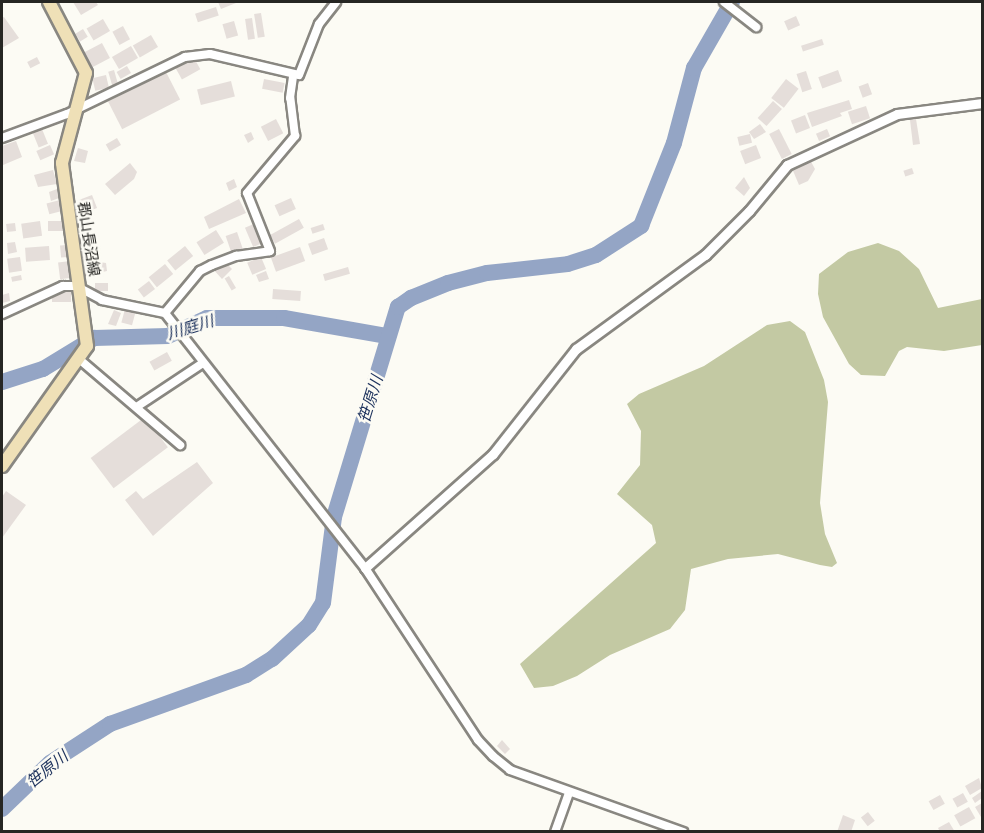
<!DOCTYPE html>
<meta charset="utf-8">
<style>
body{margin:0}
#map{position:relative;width:984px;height:833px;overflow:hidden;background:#fcfbf4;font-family:Mulish,"Noto Sans JP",sans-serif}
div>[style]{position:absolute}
.forest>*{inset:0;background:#c3c9a3}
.river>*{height:16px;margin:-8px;padding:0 8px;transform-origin:8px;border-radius:8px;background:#94a5c5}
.building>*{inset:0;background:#e5deda;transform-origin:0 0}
.roads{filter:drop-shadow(2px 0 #898781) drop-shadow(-2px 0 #898781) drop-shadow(0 2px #898781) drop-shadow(0 -2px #898781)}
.minor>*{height:8px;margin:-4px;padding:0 4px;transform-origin:4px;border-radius:4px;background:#fff}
.tertiary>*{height:9px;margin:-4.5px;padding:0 4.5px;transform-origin:4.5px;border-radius:4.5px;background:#fff}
.primary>*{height:12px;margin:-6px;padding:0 6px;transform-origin:6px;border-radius:6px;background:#efe0b7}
span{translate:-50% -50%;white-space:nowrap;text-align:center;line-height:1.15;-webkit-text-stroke:5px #fcfbf4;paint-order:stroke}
.street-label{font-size:15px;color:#262623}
.water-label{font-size:16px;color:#1c315c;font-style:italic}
.frame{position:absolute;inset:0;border:3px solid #262623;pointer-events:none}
</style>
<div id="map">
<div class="forest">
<div style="clip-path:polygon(878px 243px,899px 251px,919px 269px,938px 308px,982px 299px,982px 345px,944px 351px,907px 347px,899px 351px,885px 376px,861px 375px,849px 364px,823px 317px,818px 294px,819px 274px,848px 252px)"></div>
<div style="clip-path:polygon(790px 321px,805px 332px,824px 380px,828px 402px,820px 503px,825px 534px,837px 563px,832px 567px,820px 565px,778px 554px,728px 559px,691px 569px,685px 610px,670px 629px,610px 655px,577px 676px,553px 686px,534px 688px,520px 664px,656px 543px,652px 525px,617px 494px,640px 465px,641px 431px,627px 404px,639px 394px,704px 366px,767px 325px)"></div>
</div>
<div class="river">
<div style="left:2px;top:382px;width:43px;rotate:-17.6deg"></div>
<div style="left:43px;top:369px;width:60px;rotate:-31.3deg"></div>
<div style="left:94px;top:338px;width:74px;rotate:-1.5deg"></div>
<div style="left:168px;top:336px;width:43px;rotate:-24.8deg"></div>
<div style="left:207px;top:318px;width:77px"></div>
<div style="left:284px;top:318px;width:105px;rotate:9.9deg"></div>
<div style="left:2px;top:809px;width:66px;rotate:-43.8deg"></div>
<div style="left:50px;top:763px;width:72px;rotate:-33deg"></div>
<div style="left:110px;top:724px;width:145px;rotate:-19.8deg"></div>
<div style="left:246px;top:675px;width:31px;rotate:-32deg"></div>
<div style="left:272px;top:659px;width:50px;rotate:-42.6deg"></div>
<div style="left:309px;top:625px;width:26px;rotate:-58deg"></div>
<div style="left:323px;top:603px;width:87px;rotate:-82.7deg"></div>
<div style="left:334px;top:517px;width:220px;rotate:-73.1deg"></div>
<div style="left:398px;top:307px;width:16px;rotate:-35deg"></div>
<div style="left:411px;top:298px;width:40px;rotate:-22deg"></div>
<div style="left:448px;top:283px;width:40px;rotate:-14.4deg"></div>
<div style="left:487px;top:273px;width:81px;rotate:-6.3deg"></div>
<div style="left:568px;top:264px;width:29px;rotate:-18deg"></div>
<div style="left:596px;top:255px;width:54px;rotate:-32.8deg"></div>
<div style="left:641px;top:226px;width:89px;rotate:-68.3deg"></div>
<div style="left:674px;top:143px;width:78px;rotate:-75.1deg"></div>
<div style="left:694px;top:68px;width:76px;rotate:-60.1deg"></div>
</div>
<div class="building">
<div style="clip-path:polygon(73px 2px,96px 2px,98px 5px,81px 15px)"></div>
<div style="clip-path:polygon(218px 2px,236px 2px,236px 3px,221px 9px)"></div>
<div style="left:216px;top:7px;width:9px;height:22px;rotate:72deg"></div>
<div style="left:261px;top:13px;width:24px;height:7px;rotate:81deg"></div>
<div style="left:796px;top:16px;width:10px;height:13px;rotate:66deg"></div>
<div style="clip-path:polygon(4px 17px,19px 38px,2px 48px,2px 18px)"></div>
<div style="left:252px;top:18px;width:21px;height:7px;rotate:82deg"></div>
<div style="left:103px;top:19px;width:14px;height:19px;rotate:60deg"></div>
<div style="left:234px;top:21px;width:15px;height:12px;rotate:74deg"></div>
<div style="left:123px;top:26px;width:15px;height:12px;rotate:62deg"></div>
<div style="left:83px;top:29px;width:9px;height:9px;rotate:58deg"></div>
<div style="left:151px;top:35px;width:14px;height:21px;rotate:60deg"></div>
<div style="left:822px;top:39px;width:6px;height:22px;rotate:72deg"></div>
<div style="left:102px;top:43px;width:17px;height:21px;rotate:62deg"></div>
<div style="left:131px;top:46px;width:14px;height:22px;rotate:60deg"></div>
<div style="left:37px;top:57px;width:7px;height:11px;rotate:63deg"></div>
<div style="left:194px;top:58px;width:13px;height:21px;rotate:61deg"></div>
<div style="left:127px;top:66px;width:8px;height:12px;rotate:60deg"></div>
<div style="left:114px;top:70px;width:15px;height:6px;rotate:74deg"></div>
<div style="left:838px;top:70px;width:12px;height:21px;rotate:70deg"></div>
<div style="left:806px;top:71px;width:19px;height:10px;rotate:72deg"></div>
<div style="left:166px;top:72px;width:31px;height:65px;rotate:63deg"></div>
<div style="left:106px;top:75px;width:13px;height:14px;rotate:77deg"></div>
<div style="left:264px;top:79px;width:21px;height:10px;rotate:11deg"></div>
<div style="left:786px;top:79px;width:16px;height:24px;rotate:38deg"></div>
<div style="left:231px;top:81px;width:16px;height:35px;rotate:76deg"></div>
<div style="left:868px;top:83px;width:12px;height:10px;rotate:70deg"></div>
<div style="clip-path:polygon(849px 100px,852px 109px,840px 113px,842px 116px,812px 127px,807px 113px)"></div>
<div style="left:773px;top:101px;width:12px;height:23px;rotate:42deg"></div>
<div style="left:866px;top:106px;width:13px;height:19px;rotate:72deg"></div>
<div style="left:805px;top:115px;width:14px;height:15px;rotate:69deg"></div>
<div style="left:276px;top:119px;width:16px;height:17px;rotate:63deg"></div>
<div style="clip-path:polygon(916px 119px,920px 144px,913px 145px,910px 120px)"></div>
<div style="clip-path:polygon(760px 124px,766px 132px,754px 139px,749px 132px)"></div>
<div style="left:42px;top:129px;width:16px;height:10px;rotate:68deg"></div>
<div style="left:779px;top:129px;width:28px;height:11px;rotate:63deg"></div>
<div style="left:827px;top:129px;width:8px;height:12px;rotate:67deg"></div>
<div style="clip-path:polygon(251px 132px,254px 139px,248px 143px,244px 135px)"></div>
<div style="left:750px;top:134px;width:9px;height:13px;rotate:77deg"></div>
<div style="left:117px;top:138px;width:8px;height:13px;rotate:60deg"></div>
<div style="clip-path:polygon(16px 141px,22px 157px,3px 165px,2px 146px)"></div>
<div style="left:50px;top:145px;width:10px;height:15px;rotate:66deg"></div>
<div style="left:756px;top:145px;width:14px;height:17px;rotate:69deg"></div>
<div style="clip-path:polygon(78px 148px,88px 151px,85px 163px,74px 161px)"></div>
<div style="clip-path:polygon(809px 158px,815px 169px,808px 181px,799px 185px,791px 166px)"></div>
<div style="clip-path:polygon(130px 163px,137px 172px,134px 179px,115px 195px,105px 184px)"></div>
<div style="left:912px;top:168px;width:6px;height:9px;rotate:72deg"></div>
<div style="clip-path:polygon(53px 170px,57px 184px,38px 187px,34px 175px)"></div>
<div style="clip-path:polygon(744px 177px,750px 188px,744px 196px,735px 188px)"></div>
<div style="clip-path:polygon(234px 179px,237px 187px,229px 191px,226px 183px)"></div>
<div style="clip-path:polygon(57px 189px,59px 198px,51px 201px,49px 192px)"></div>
<div style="left:92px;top:195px;width:14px;height:14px;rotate:69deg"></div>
<div style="left:291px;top:198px;width:12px;height:18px;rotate:66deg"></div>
<div style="clip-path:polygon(239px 199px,246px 213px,209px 229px,204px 217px)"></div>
<div style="left:60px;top:200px;width:11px;height:14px;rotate:75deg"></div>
<div style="left:299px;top:219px;width:10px;height:33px;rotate:61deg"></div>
<div style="left:40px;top:221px;width:15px;height:19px;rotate:82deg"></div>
<div style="left:64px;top:221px;width:10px;height:16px;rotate:90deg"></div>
<div style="left:15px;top:223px;width:8px;height:9px;rotate:83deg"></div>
<div style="left:256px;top:223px;width:21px;height:12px;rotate:67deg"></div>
<div style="left:323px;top:224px;width:6px;height:13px;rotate:72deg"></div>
<div style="left:216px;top:230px;width:15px;height:23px;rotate:58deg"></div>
<div style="left:237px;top:232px;width:18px;height:12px;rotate:71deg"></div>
<div style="left:324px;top:238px;width:12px;height:17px;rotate:70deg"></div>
<div style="clip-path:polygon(15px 242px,17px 252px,8px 254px,7px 243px)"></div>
<div style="left:85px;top:243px;width:10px;height:7px;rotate:79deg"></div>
<div style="left:67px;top:245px;width:12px;height:7px;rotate:85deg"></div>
<div style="left:49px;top:246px;width:14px;height:24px;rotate:86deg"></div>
<div style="left:185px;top:246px;width:13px;height:23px;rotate:51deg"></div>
<div style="left:300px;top:247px;width:15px;height:31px;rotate:70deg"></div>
<div style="left:94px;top:253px;width:8px;height:15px;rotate:83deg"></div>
<div style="left:20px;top:257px;width:14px;height:13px;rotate:82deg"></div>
<div style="left:261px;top:257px;width:13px;height:15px;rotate:67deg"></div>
<div style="left:70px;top:261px;width:17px;height:12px;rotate:83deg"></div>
<div style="clip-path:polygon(100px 262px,106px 263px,107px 271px,84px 276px,82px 266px)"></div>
<div style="clip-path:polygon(225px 262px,232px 269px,222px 279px,212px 268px)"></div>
<div style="left:165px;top:264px;width:13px;height:21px;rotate:51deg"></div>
<div style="left:348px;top:267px;width:7px;height:26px;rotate:74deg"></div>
<div style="clip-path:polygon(266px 271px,269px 279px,259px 282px,256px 275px)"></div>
<div style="left:21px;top:275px;width:5px;height:10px;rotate:79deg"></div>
<div style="left:229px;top:276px;width:14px;height:5px;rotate:60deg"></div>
<div style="left:149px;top:281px;width:10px;height:14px;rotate:53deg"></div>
<div style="left:95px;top:283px;width:13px;height:8px"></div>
<div style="left:273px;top:289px;width:28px;height:10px;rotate:4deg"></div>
<div style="left:71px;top:290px;width:12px;height:19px;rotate:90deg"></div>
<div style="clip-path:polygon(9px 293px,10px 301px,2px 303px,2px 295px)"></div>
<div style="left:125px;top:309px;width:11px;height:14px;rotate:15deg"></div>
<div style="clip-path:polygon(114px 310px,121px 313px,116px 326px,108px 324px)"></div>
<div style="left:167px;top:352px;width:10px;height:20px;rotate:61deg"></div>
<div style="left:145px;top:417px;width:38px;height:68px;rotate:53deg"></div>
<div style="clip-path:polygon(197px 462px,213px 483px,153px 536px,125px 500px,136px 491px,143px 499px)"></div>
<div style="clip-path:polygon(6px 491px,26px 505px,2px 538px,2px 497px)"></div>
<div style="clip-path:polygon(502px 740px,510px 749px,505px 754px,497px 746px)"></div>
<div style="clip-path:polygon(979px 778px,982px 788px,970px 795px,965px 786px)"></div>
<div style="clip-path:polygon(982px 791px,982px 798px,975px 803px,972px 798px)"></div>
<div style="left:963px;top:793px;width:10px;height:12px;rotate:61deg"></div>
<div style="left:940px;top:795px;width:10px;height:13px;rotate:61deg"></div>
<div style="clip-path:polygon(982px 803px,982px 816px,981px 817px,975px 807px)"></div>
<div style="left:969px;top:807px;width:13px;height:17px;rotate:61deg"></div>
<div style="left:868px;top:812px;width:11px;height:9px;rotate:52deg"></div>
<div style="clip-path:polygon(843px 815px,855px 820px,851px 832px,837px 832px)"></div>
<div style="clip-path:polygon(949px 822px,955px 832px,940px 832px,938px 828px)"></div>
</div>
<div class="roads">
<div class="minor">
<div style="left:724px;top:2px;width:41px;rotate:38deg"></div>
<div style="left:2px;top:138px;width:69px;rotate:-20.3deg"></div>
<div style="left:67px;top:114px;width:131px;rotate:-25.8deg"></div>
<div style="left:185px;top:57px;width:25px;rotate:-7deg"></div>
<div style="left:210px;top:54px;width:91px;rotate:13.3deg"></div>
<div style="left:299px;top:75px;width:55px;rotate:-68.6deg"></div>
<div style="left:319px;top:24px;width:28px;rotate:-52deg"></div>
<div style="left:165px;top:313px;width:55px;rotate:-50.2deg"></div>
<div style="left:200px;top:271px;width:13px;rotate:-27deg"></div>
<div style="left:212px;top:265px;width:26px;rotate:-21deg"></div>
<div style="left:236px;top:256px;width:34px;rotate:-8deg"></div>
<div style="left:270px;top:251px;width:62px;rotate:-111.6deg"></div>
<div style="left:247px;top:193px;width:75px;rotate:-49.9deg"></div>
<div style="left:295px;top:136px;width:38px;rotate:-97deg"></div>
<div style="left:290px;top:98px;width:21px;rotate:-82deg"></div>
<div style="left:2px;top:314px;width:67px;rotate:-24.7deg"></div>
<div style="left:63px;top:286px;width:13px"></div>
<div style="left:76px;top:286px;width:30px;rotate:28deg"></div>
<div style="left:102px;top:300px;width:64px;rotate:11.7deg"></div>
<div style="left:165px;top:313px;width:324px;rotate:51.9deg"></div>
<div style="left:365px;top:568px;width:206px;rotate:56.7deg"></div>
<div style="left:478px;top:740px;width:22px;rotate:47deg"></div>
<div style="left:493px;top:756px;width:22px;rotate:39deg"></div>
<div style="left:510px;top:770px;width:184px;rotate:19.7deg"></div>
<div style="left:79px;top:359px;width:133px;rotate:40.4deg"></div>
<div style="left:138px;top:406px;width:78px;rotate:-33.5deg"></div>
<div style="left:555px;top:832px;width:41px;rotate:-70.3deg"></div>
</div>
<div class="tertiary">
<div style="left:365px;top:568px;width:171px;rotate:-41.7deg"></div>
<div style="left:493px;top:454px;width:134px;rotate:-51.7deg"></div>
<div style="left:576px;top:349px;width:160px;rotate:-36.1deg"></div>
<div style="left:705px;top:255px;width:62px;rotate:-45deg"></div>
<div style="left:749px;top:211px;width:60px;rotate:-50.4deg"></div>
<div style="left:787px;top:165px;width:121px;rotate:-24.9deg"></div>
<div style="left:897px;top:114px;width:86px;rotate:-7.4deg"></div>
</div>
<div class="primary">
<div style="left:2px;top:466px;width:147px;rotate:-54.7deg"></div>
<div style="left:87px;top:346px;width:185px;rotate:-97.8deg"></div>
<div style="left:62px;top:163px;width:93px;rotate:-75.1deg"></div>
<div style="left:86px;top:73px;width:80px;rotate:-117.5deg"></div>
</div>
</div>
<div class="street-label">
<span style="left:89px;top:239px;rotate:81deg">郡山長沼線</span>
</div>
<div class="water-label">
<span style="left:190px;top:327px;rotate:-17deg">川庭川</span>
<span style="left:370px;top:399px;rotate:-73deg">笹原川</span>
<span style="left:47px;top:769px;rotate:-39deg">笹原川</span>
</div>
<div class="frame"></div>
</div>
